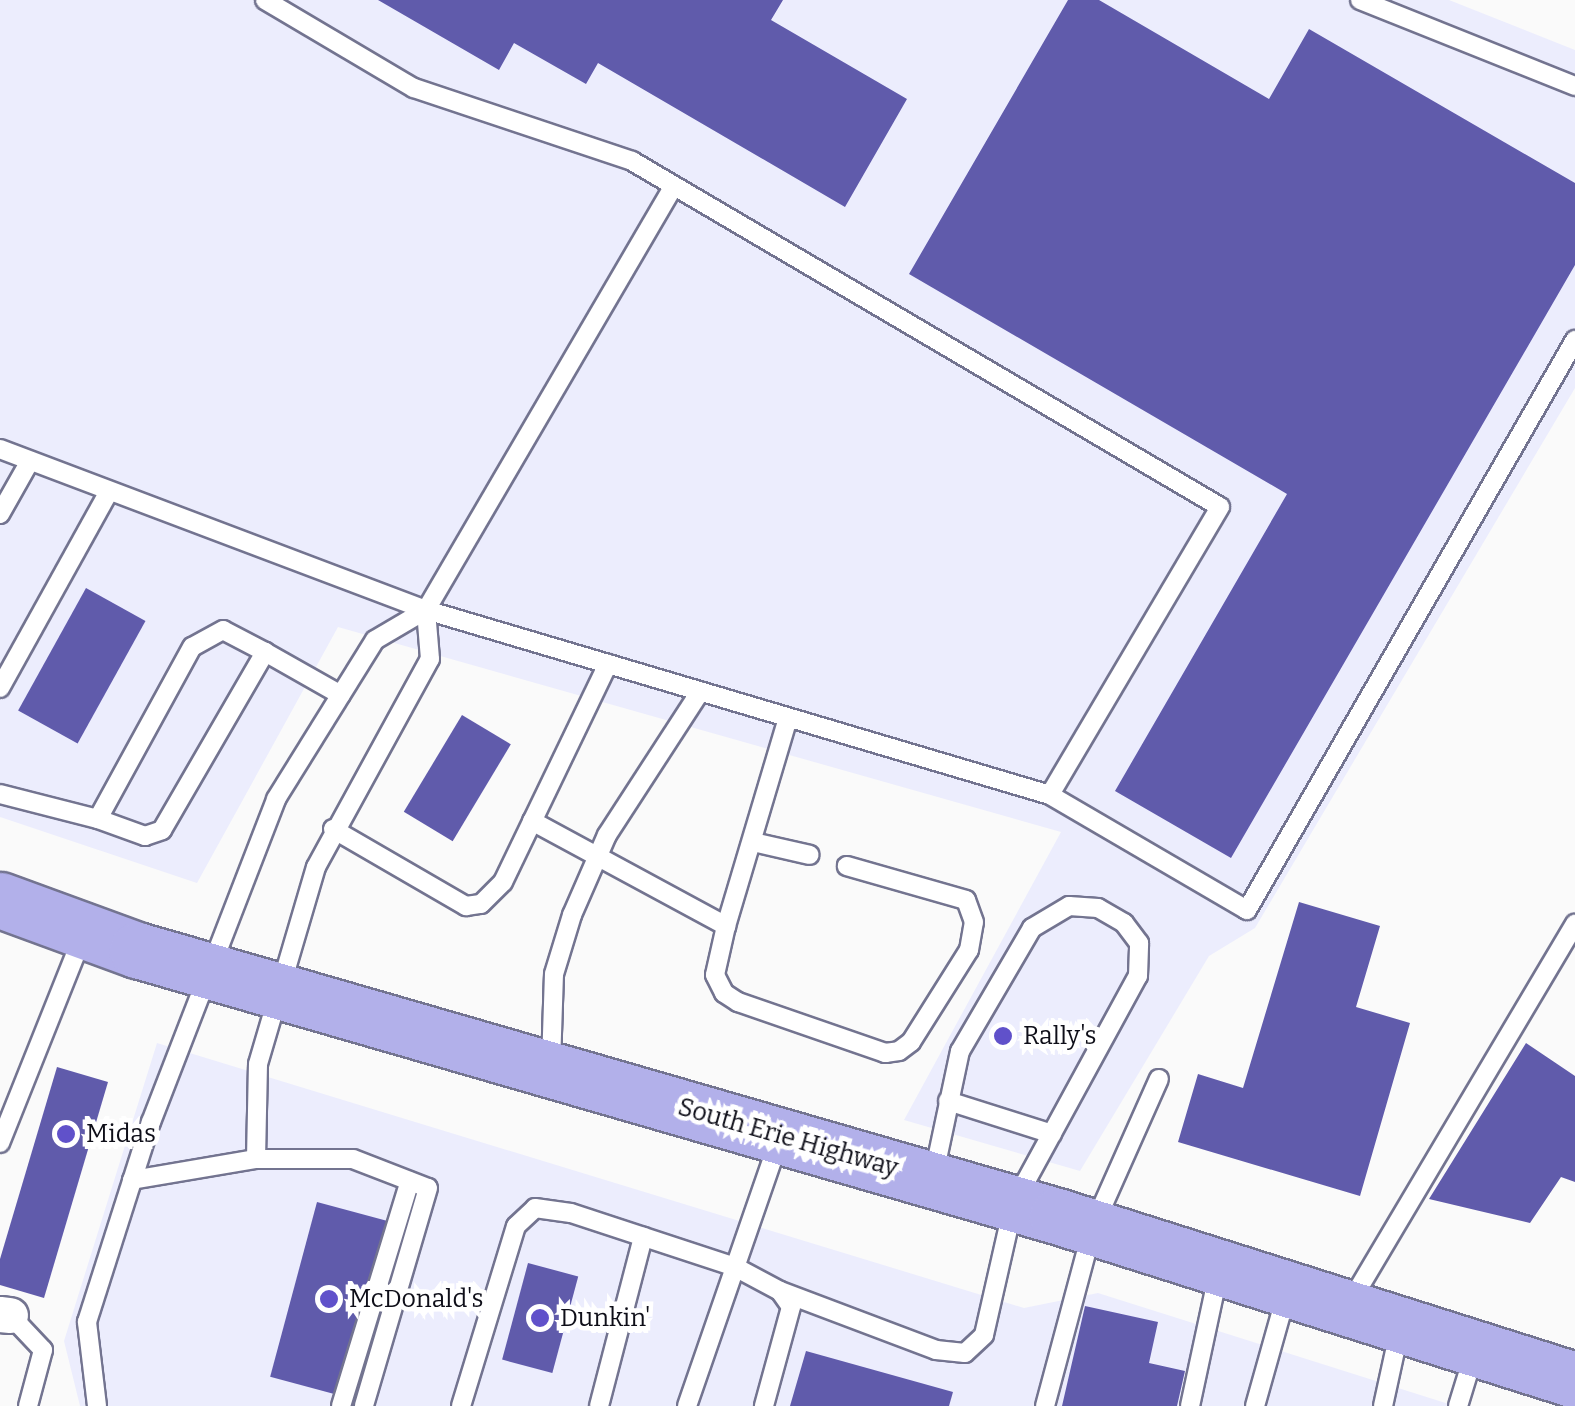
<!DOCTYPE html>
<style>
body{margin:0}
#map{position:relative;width:1575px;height:1406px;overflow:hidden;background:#fafafa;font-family:Bitter,serif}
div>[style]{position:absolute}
.built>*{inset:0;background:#ecedfd}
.building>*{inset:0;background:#605bab;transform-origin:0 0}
.roads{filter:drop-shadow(2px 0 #737490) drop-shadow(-2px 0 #737490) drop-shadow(0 2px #737490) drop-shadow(0 -2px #737490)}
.lane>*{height:18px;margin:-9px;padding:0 9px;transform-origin:9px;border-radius:9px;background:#fff}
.street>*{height:35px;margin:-17.5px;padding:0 17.5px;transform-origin:17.5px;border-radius:17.5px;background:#fff}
.primary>*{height:55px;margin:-27.5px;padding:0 27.5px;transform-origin:27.5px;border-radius:27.5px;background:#b2b0ea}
.dots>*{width:28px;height:28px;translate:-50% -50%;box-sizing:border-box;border:5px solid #fff;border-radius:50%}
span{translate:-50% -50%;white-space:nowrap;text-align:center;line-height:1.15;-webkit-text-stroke:9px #fff;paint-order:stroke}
.poi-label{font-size:25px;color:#0e0e18}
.left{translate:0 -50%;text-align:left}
.street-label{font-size:25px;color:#0e0e18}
</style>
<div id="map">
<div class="built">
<div style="clip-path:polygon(0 0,1449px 0,1575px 50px,1575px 388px,1255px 928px,1209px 956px,1080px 1171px,904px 1120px,1061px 832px,338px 627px,197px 883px,0 817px)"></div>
<div style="clip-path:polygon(157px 1043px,1024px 1308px,1098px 1293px,1455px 1406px,80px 1406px,64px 1341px)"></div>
</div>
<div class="building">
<div style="clip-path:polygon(378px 0,783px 0,771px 20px,907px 99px,845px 207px,598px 63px,586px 84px,514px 43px,499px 70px)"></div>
<div style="clip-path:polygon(1068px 0,1099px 0,1269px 99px,1309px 29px,1575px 183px,1575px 265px,1231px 858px,1115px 791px,1287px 494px,909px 274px)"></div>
<div style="left:86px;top:588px;width:68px;height:140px;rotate:29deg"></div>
<div style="left:462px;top:715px;width:57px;height:113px;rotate:31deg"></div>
<div style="clip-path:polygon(1299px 902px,1380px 926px,1356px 1007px,1410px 1023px,1360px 1196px,1178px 1142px,1198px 1074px,1243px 1088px)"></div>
<div style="clip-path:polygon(1526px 1043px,1575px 1076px,1575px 1182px,1561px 1177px,1530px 1223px,1429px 1199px)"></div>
<div style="clip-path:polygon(57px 1067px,108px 1082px,44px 1298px,0 1285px,0 1259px)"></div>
<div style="left:317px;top:1202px;width:74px;height:181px;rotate:15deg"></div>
<div style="left:528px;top:1263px;width:52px;height:100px;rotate:15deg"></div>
<div style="clip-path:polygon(1085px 1306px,1158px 1322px,1149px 1363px,1185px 1371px,1177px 1406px,1062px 1406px)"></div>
<div style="clip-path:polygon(806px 1351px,953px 1392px,949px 1406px,790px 1406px)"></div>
</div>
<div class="roads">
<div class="lane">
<div style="left:265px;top:0;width:173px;rotate:30.6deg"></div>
<div style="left:414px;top:88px;width:230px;rotate:18.5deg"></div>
<div style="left:632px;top:161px;width:682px;rotate:30.47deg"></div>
<div style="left:1220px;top:507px;width:334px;rotate:120.6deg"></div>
<div style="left:1360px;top:0;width:232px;rotate:21.8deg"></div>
<div style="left:0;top:449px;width:455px;rotate:20.7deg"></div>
<div style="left:426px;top:610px;width:651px;rotate:16.51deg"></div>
<div style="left:1050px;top:795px;width:228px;rotate:30.3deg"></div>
<div style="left:1247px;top:910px;width:658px;rotate:-60.08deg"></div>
<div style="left:0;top:514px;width:61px;rotate:-60.5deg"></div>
<div style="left:265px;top:652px;width:47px;rotate:-152.4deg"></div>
<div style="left:223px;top:630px;width:35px;rotate:151deg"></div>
<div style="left:192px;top:647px;width:196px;rotate:118.7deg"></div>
<div style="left:98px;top:819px;width:50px;rotate:19.9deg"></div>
<div style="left:145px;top:836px;width:18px;rotate:-19deg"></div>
<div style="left:162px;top:830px;width:206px;rotate:-59.9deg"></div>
<div style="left:265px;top:652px;width:87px;rotate:29.5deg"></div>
<div style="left:0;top:688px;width:225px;rotate:-61deg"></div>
<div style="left:0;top:794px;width:101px;rotate:14.3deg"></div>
<div style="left:532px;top:821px;width:221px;rotate:28.4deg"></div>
<div style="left:726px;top:926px;width:50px;rotate:102.7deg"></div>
<div style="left:715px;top:975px;width:20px;rotate:63deg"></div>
<div style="left:724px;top:993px;width:17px;rotate:33deg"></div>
<div style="left:738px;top:1002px;width:156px;rotate:19.1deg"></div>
<div style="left:885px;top:1053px;width:14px;rotate:-8deg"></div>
<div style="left:899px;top:1051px;width:15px;rotate:-37deg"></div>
<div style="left:911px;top:1042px;width:109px;rotate:-57.8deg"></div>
<div style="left:969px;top:950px;width:28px;rotate:-80deg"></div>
<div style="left:974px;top:922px;width:23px;rotate:-110deg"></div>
<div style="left:966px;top:900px;width:124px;rotate:-164.1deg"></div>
<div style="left:333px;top:829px;width:154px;rotate:30.1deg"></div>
<div style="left:466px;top:906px;width:15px;rotate:-8deg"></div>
<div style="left:481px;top:904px;width:31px;rotate:-45deg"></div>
<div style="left:503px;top:882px;width:242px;rotate:-64.3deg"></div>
<div style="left:753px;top:842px;width:58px;rotate:12.8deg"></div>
<div style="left:726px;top:926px;width:217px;rotate:-73.4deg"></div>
<div style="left:551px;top:1064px;width:90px;rotate:-88.1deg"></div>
<div style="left:554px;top:974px;width:62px;rotate:-73deg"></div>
<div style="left:572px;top:915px;width:87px;rotate:-66.4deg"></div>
<div style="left:607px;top:835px;width:171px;rotate:-57deg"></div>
<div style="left:948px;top:1101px;width:109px;rotate:17.6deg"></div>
<div style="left:0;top:1143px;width:223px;rotate:-68.2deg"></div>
<div style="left:256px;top:1159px;width:95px;rotate:-88.8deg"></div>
<div style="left:258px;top:1064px;width:205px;rotate:-73.6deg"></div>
<div style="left:316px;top:867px;width:237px;rotate:-61.3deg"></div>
<div style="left:430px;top:659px;width:49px;rotate:-94.7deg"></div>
<div style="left:132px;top:1180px;width:126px;rotate:-9.6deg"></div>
<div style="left:256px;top:1159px;width:97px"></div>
<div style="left:353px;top:1159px;width:80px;rotate:21.1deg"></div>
<div style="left:428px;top:1188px;width:227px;rotate:106.4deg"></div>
<div style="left:780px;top:1291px;width:167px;rotate:20.7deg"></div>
<div style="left:936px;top:1350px;width:29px;rotate:6deg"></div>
<div style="left:965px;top:1353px;width:26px;rotate:-43deg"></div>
<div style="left:984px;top:1335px;width:135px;rotate:-77.2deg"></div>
<div style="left:1014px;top:1203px;width:259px;rotate:-61.4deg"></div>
<div style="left:1138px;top:976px;width:33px;rotate:-88deg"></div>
<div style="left:1139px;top:943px;width:25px;rotate:-127deg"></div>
<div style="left:1124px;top:923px;width:30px;rotate:-150deg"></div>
<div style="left:1098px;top:908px;width:29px;rotate:-176deg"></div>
<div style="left:1069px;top:906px;width:43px;rotate:149.3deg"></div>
<div style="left:1032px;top:928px;width:143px;rotate:120.3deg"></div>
<div style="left:960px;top:1051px;width:125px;rotate:102deg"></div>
<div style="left:1351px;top:1301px;width:439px;rotate:-59.3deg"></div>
<div style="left:10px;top:1315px;width:48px;rotate:46.7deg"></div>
<div style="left:43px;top:1350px;width:58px;rotate:105deg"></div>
<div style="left:97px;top:1406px;width:85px;rotate:-96.8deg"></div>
<div style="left:87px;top:1322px;width:210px;rotate:-72.3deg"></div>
<div style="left:151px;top:1122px;width:346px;rotate:-68.8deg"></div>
<div style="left:276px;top:799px;width:187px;rotate:-58.1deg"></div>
<div style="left:375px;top:640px;width:59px;rotate:-30.5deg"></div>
<div style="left:426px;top:610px;width:491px;rotate:-59.7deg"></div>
<div style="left:341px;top:1406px;width:235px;rotate:-73deg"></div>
<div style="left:461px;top:1406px;width:188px;rotate:-73deg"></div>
<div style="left:516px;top:1226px;width:26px;rotate:-43deg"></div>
<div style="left:535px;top:1208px;width:36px;rotate:8deg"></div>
<div style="left:571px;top:1213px;width:173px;rotate:18.2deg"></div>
<div style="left:735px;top:1267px;width:51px;rotate:28.1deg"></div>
<div style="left:780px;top:1291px;width:19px;rotate:55deg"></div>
<div style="left:791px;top:1307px;width:103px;rotate:105.3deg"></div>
<div style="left:599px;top:1406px;width:175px;rotate:-75.4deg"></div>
<div style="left:687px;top:1406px;width:281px;rotate:-70.9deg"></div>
<div style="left:1045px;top:1406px;width:185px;rotate:-75deg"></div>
<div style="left:1093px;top:1227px;width:162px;rotate:-66deg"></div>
<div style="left:1190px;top:1406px;width:134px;rotate:-77.9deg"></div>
<div style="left:1255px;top:1406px;width:114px;rotate:-74.3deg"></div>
<div style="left:1383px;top:1406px;width:80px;rotate:-77.7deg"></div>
<div style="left:1458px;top:1406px;width:54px;rotate:-72.9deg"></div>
</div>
<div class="street">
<div style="left:0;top:1314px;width:10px;rotate:6deg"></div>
</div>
<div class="primary">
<div style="left:0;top:900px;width:146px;rotate:20.1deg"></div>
<div style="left:137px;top:950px;width:958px;rotate:16.13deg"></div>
<div style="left:1057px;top:1216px;width:543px;rotate:17.57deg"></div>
</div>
</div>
<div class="dots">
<div style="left:1003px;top:1036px;background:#6051ca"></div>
<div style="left:66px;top:1134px;background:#6051ca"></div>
<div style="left:329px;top:1299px;background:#6051ca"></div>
<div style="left:540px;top:1318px;background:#6051ca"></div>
</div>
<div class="poi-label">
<span class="left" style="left:1023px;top:1036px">Rally's</span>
<span class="left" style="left:86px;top:1134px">Midas</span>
<span class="left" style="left:349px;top:1299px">McDonald's</span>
<span class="left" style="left:560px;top:1318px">Dunkin'</span>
</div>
<div class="street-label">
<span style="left:788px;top:1138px;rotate:16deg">South Erie Highway</span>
</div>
</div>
